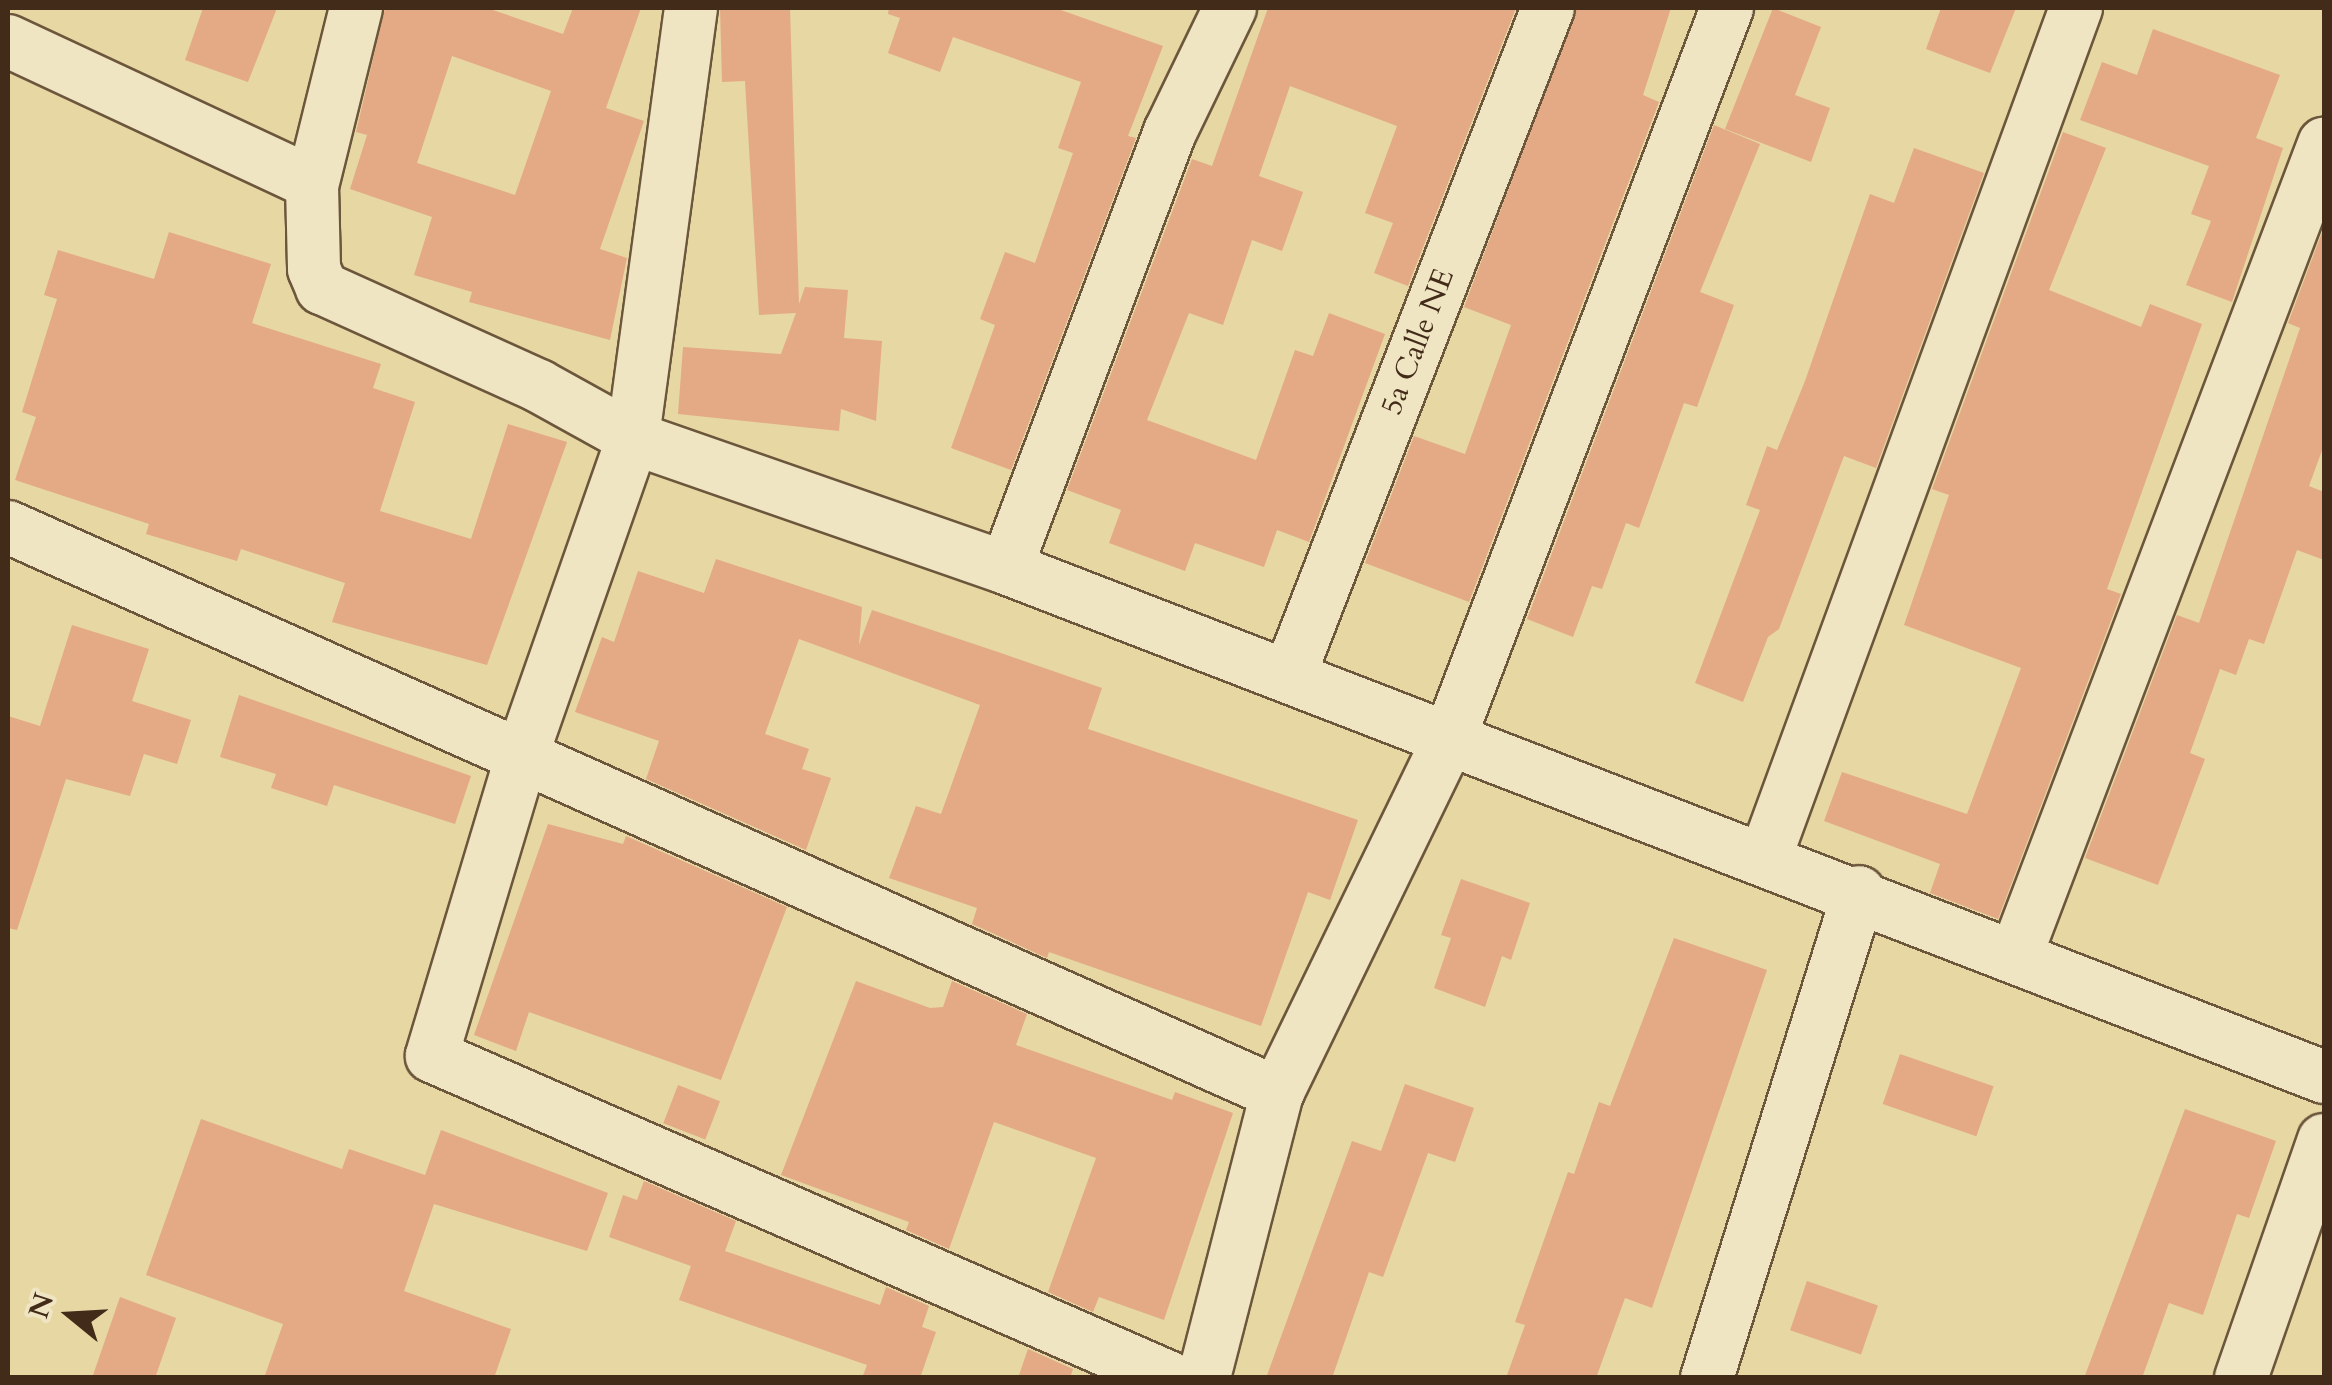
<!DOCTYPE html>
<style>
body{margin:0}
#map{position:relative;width:2332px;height:1385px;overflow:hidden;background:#e7d7a3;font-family:Cardo,serif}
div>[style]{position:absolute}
.building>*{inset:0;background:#e3aa85;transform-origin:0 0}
.roads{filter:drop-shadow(2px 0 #6c563c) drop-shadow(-2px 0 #6c563c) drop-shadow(0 2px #6c563c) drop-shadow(0 -2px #6c563c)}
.street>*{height:52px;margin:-26px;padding:0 26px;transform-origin:26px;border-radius:26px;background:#efe5c3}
span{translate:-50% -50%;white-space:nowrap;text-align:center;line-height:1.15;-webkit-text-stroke:8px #efe5c3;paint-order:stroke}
.street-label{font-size:30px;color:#432b19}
.frame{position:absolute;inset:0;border:10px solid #432b19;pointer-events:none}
.north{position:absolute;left:20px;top:1265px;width:100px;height:100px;-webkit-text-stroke:8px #efe5c3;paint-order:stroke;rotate:288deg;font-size:28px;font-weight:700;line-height:40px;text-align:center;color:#432b19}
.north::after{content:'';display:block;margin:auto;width:35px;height:45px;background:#432b19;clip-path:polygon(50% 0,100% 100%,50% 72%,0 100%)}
</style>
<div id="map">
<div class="building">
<div style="clip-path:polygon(203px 8px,277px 8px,248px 82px,185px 60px)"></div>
<div style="clip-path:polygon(evenodd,385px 8px,487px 8px,563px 34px,573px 8px,641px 8px,606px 108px,644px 121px,600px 249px,627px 258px,610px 340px,469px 302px,472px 292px,414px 275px,432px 217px,350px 189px,367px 135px,356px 132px,385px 8px,452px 56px,551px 91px,515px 195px,417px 163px,452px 56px)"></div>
<div style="clip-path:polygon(720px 8px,790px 8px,799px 304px,805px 287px,848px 290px,844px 338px,882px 341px,876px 421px,841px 409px,839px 431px,678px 414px,683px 347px,781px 354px,796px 313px,759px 315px,745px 81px,722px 82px)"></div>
<div style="clip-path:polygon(889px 8px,1055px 8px,1163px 46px,1128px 136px,1136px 138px,1011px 470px,951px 448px,995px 325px,980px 319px,1005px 252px,1035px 263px,1073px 153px,1058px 148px,1081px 82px,953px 37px,940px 72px,888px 53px,900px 18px,888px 14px)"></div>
<div style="clip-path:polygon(1268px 8px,1516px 8px,1408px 286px,1374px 273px,1393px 223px,1365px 213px,1397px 126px,1290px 86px,1259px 176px,1303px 192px,1282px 251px,1252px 240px,1223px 325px,1189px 313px,1147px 420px,1256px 460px,1295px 350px,1313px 356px,1329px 313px,1385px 334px,1309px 542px,1277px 530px,1264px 567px,1195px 543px,1185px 571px,1109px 543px,1121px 510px,1067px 490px,1192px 159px,1212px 166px)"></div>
<div style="clip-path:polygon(1577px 8px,1671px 8px,1643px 95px,1659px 102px,1469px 602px,1365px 563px,1414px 436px,1465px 454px,1511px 325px,1464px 307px)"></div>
<div style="clip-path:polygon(1773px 8px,1821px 27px,1795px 95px,1830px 108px,1811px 162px,1725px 129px)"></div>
<div style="clip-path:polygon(1941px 8px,2016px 8px,1990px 73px,1926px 49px)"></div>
<div style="clip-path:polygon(2153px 29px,2280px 75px,2256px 138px,2283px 148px,2232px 302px,2186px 285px,2211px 221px,2191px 214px,2209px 166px,2080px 120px,2102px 62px,2137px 75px)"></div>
<div style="clip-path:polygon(1714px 125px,1760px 144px,1700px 292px,1734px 305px,1697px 407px,1684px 403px,1639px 528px,1626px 523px,1602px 589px,1592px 586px,1573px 637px,1527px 619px)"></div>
<div style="clip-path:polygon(2063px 132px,2106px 148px,2049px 290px,2141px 327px,2150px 304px,2202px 324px,2107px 589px,2121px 594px,1998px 919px,1930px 893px,1940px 864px,1824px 821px,1842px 772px,1967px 814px,2021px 668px,1904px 625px,1949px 495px,1932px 489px)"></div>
<div style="clip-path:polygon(1914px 148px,1984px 173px,1876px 468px,1844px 456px,1779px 629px,1768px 637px,1743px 702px,1695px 683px,1760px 510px,1746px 505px,1767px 446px,1777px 450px,1805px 381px,1870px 194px,1894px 203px)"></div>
<div style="clip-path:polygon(2324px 227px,2324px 445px,2309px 486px,2324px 492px,2324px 560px,2297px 550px,2264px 644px,2249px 639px,2236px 675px,2220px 669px,2190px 753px,2205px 759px,2158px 885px,2085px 858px,2177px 615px,2199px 623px,2300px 328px,2288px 323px)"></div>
<div style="clip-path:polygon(169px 232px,271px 264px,252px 323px,381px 364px,373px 388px,415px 402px,380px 511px,471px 539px,508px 424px,567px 442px,487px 665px,332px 622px,345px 583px,241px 549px,237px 561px,146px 534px,149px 524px,15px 480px,36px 417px,22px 412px,57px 299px,44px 295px,58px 250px,154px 279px)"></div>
<div style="clip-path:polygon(716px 559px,862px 607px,859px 645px,872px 610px,998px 652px,1102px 688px,1088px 729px,1358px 820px,1330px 900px,1308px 892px,1261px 1026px,1049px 952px,1047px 958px,972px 924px,977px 908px,889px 878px,916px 806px,941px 814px,980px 705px,799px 639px,765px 734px,809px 749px,802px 769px,831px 778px,806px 850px,646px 779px,659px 741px,575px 712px,602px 637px,614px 642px,638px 571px,704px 593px)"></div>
<div style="clip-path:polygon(72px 625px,149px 649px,132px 701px,191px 720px,177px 764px,144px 754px,130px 796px,66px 779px,17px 930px,8px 928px,8px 716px,40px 726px)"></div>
<div style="clip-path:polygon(239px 695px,471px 776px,455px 824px,334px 785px,327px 806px,271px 788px,276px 774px,220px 757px)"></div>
<div style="clip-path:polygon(548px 824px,623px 844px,626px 836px,787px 907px,721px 1080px,529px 1012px,516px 1051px,474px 1035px)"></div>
<div style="clip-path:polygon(1461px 879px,1530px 903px,1511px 960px,1502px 956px,1485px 1007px,1434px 988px,1451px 938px,1441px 935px)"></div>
<div style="clip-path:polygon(1674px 938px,1767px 970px,1652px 1308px,1625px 1298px,1596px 1378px,1506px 1378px,1525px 1325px,1515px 1322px,1568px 1172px,1574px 1174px,1599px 1102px,1610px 1106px)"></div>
<div style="clip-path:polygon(856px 981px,930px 1008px,943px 1007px,952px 981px,1027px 1014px,1016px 1045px,1172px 1100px,1175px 1092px,1233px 1113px,1164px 1320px,1099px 1297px,1093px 1312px,1048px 1292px,1096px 1158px,994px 1122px,949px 1249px,906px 1230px,909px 1222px,781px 1175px)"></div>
<div style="left:1900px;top:1054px;width:99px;height:53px;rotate:19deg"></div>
<div style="clip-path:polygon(1405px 1084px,1474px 1108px,1455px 1162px,1428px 1153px,1383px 1277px,1369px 1272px,1332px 1378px,1266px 1378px,1352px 1141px,1381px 1151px)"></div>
<div style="left:678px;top:1085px;width:45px;height:41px;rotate:21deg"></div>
<div style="clip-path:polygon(2185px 1109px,2276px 1141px,2249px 1218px,2237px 1214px,2203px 1315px,2169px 1303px,2142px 1378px,2084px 1378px)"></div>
<div style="clip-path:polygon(201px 1119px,342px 1169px,349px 1149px,425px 1175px,441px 1130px,608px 1193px,587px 1251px,434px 1204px,404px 1291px,511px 1329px,494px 1378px,264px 1378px,283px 1324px,146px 1275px)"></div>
<div style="clip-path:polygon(644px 1181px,736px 1221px,725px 1251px,880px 1305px,886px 1287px,929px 1306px,922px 1327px,936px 1332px,920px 1378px,862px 1378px,867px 1365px,679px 1300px,691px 1266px,609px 1237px,623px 1195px,637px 1200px)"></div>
<div style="left:1807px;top:1281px;width:75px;height:52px;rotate:19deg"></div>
<div style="clip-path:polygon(120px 1297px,176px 1318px,155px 1378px,92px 1378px)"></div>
<div style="clip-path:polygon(1028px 1349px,1073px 1369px,1070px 1378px,1018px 1378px)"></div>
</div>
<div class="roads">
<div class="street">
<div style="left:691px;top:8px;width:434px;rotate:97.7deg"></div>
<div style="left:633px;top:438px;width:333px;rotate:109.3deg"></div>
<div style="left:523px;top:752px;width:317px;rotate:106.7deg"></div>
<div style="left:432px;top:1056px;width:805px;rotate:23.57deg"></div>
<div style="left:1727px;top:8px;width:782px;rotate:110.82deg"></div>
<div style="left:1449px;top:739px;width:938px;rotate:21.12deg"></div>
<div style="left:8px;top:41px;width:322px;rotate:25deg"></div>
<div style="left:300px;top:177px;width:15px;rotate:37deg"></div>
<div style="left:312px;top:186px;width:83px;rotate:88.6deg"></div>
<div style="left:314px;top:269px;width:21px;rotate:67deg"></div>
<div style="left:322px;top:288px;width:238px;rotate:24.3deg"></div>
<div style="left:539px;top:386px;width:107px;rotate:29deg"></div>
<div style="left:633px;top:438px;width:395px;rotate:19.2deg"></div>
<div style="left:1006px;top:568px;width:475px;rotate:21.1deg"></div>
<div style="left:1449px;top:739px;width:394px;rotate:115.9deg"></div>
<div style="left:1277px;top:1093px;width:294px;rotate:104.4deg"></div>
<div style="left:312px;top:186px;width:183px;rotate:-76.1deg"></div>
<div style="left:8px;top:527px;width:1390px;rotate:24.04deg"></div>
<div style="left:1006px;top:568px;width:466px;rotate:-69.4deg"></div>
<div style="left:1170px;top:132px;width:138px;rotate:-64.2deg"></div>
<div style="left:1289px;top:676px;width:716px;rotate:-68.81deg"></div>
<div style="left:1765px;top:858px;width:905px;rotate:-69.9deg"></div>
<div style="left:2016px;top:955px;width:868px;rotate:-69.2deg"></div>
<div style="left:1707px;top:1378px;width:509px;rotate:-72.63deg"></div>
<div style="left:2241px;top:1378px;width:252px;rotate:-70.8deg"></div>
</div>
</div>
<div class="street-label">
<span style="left:1418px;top:342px;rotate:-69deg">5a Calle NE</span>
</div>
<div class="frame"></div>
<div class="north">N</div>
</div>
